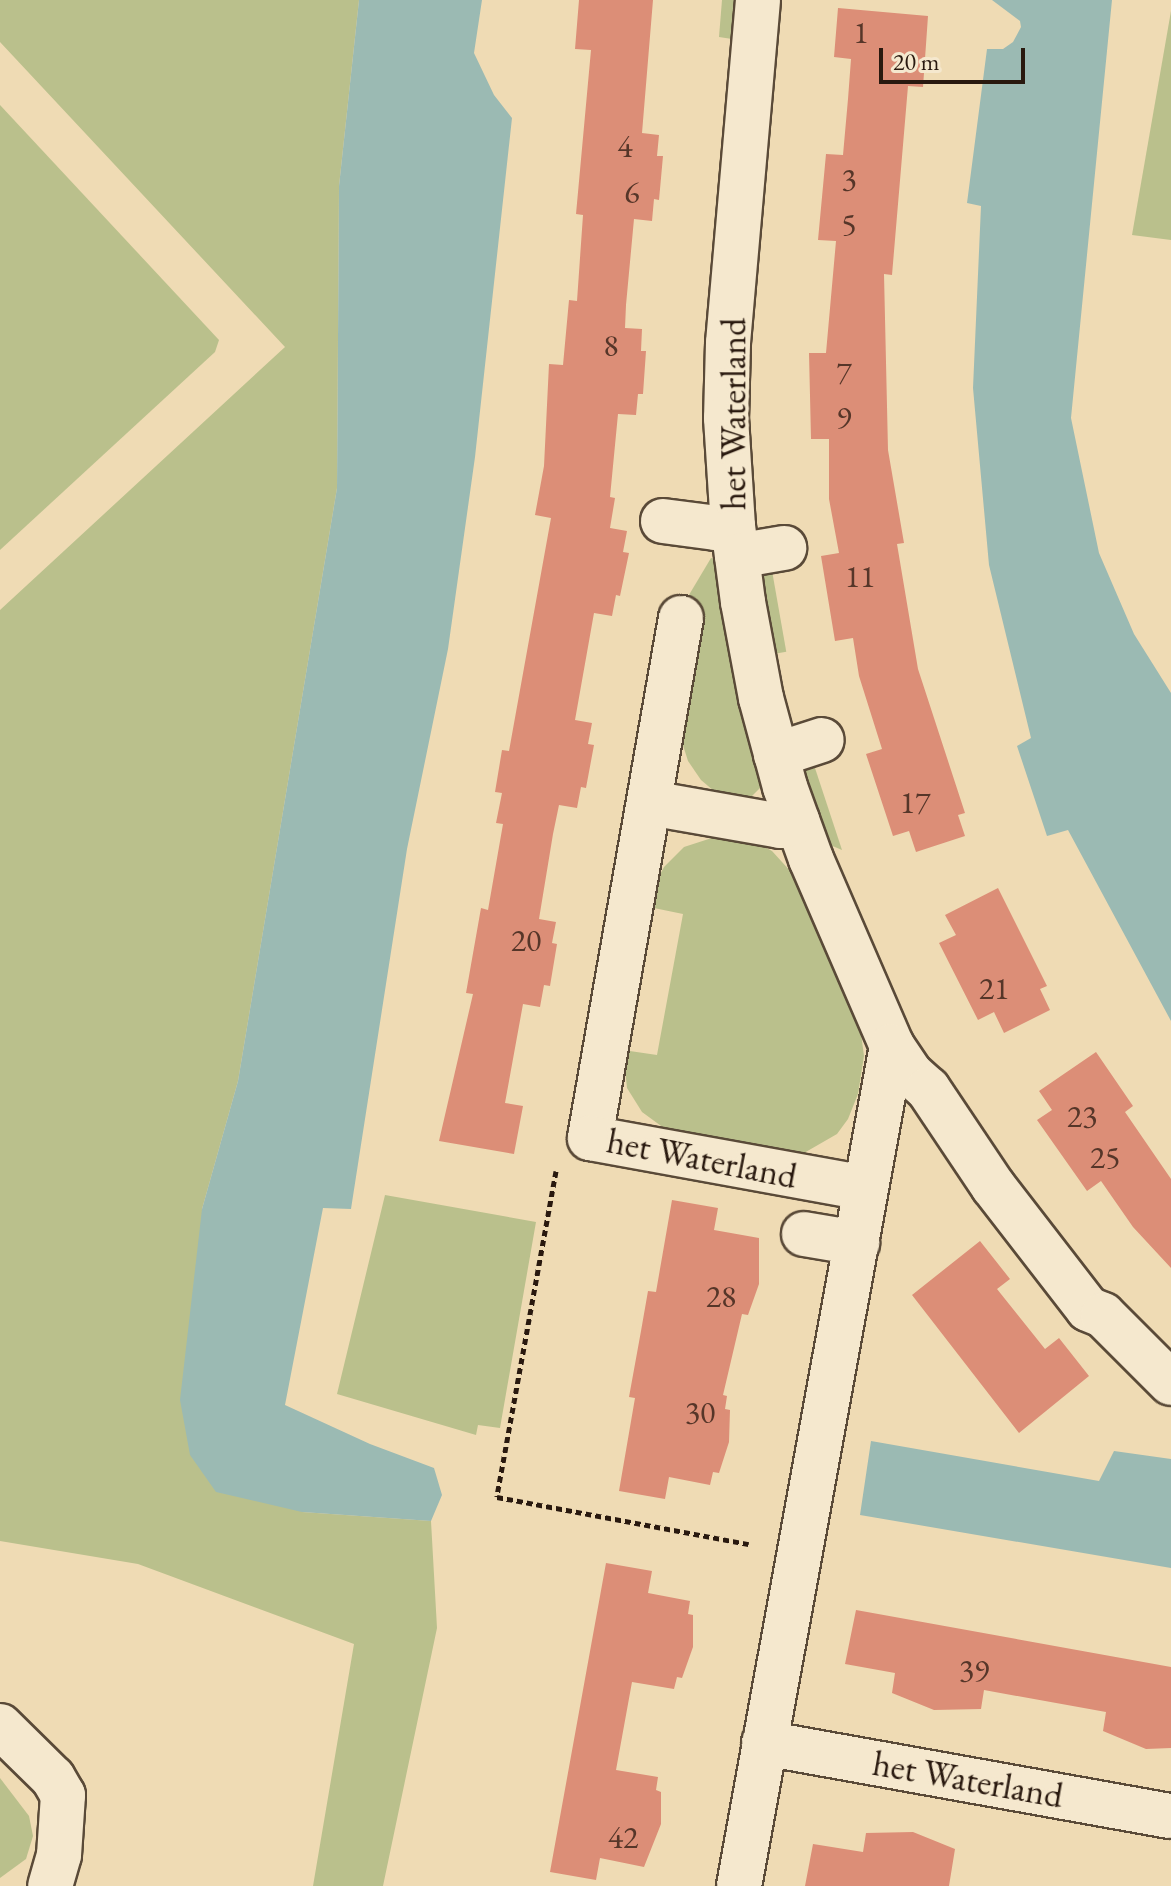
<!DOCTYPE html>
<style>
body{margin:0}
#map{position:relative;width:1171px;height:1886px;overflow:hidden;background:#efdbb4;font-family:"EB Garamond",serif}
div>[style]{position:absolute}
.green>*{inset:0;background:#bac08c;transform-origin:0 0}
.water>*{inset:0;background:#9bbab3}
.building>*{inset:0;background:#dc8e77}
.path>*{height:5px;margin-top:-2.5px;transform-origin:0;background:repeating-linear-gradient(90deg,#29190f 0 6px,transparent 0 10px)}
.roads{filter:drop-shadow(2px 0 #5a4a38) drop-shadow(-2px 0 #5a4a38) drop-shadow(0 2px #5a4a38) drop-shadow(0 -2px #5a4a38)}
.minor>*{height:44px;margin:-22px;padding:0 22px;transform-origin:22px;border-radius:22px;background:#f5e8ce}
span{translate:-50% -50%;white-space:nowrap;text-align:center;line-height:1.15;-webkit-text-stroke:7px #f5e8ce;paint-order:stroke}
.number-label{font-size:32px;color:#563629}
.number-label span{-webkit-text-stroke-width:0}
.street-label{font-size:36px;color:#29190f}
.scale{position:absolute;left:879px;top:48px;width:146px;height:36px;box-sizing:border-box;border:4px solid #29190f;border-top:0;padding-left:10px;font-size:24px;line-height:28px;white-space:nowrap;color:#29190f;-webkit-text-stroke:6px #f5e8ce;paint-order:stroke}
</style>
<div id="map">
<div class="green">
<div style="clip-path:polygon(0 0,359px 0,339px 186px,337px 488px,238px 1081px,202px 1209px,302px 1512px,431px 1521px,437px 1628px,383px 1886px,313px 1886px,354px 1644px,138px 1564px,0 1541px,0 610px,285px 347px,0 42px)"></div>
<div style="clip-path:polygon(722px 0,744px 0,741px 33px,732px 39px,719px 37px)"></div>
<div style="clip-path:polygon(1171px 11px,1171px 240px,1132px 235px)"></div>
<div style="clip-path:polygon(0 105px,219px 340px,215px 352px,0 550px)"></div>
<div style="clip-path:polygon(711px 558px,718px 560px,762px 786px,748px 800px,737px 801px,714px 791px,701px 780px,688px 761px,682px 742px,680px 610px)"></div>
<div style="left:771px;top:565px;width:88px;height:16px;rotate:80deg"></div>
<div style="clip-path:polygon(813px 762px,842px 850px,823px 842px,798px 767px)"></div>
<div style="clip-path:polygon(721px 835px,756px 842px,772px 851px,792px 873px,860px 1026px,864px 1056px,858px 1094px,848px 1119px,837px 1134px,804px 1153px,779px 1154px,668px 1131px,642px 1112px,627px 1088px,623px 1050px,657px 1055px,683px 914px,649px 907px,654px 886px,664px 867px,684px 847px)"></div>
<div style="clip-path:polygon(385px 1195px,536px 1222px,500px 1428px,478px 1425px,476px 1435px,337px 1394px)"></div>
<div style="clip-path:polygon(0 1778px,29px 1816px,33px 1836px,26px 1859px,0 1878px)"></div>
</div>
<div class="water">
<div style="clip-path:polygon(359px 0,482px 0,474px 53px,494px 95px,512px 118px,475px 457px,448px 649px,407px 849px,351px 1209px,323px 1208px,285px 1405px,370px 1444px,434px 1468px,442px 1495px,431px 1521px,302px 1512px,216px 1492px,190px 1455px,180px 1400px,202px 1209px,238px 1081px,337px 488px,339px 186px)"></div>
<div style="clip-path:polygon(992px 0,1112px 0,1071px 418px,1099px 553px,1134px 634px,1171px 693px,1171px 1021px,1068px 830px,1047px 836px,1017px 746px,1031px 738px,989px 565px,973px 388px,981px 206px,967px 203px,987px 49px,1003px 49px,1013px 42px,1021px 27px,1020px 21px)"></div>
<div style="clip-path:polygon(871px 1441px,1099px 1481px,1114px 1451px,1171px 1459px,1171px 1568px,860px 1515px)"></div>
</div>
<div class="building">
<div style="clip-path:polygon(579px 0,653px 0,642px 133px,659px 135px,657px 156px,663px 156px,659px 200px,654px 199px,652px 221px,634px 219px,626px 305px,625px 328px,642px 329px,641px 351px,646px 351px,643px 394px,638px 394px,636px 415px,618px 414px,610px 497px,615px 498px,610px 528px,627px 531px,623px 552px,629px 553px,620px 596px,616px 595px,612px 616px,594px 613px,575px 720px,592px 723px,588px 744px,594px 745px,586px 788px,581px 787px,577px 808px,559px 805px,553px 834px,539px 919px,556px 922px,552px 943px,557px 944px,550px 986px,544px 985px,540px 1007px,523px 1004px,505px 1103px,523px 1106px,514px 1154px,439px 1141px,473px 994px,466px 993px,481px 908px,488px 910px,503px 824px,496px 823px,502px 793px,495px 792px,502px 750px,509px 751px,551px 518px,535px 515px,544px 466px,549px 364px,563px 365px,569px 300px,577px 301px,583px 215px,576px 214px,591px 50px,575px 49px)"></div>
<div style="clip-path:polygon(838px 8px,928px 16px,923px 87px,908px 86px,892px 275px,884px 274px,888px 450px,904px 543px,897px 544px,918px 669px,965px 813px,958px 815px,965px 836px,916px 852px,909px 831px,893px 836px,866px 754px,882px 749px,859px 676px,853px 638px,835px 641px,821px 556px,839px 553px,829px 499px,829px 439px,811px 439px,809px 353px,826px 353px,836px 241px,818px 240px,826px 154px,843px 155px,848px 99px,851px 59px,834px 57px)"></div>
<div style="clip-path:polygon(998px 888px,1047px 986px,1040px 989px,1050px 1010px,1004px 1033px,994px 1012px,978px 1020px,939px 943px,956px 935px,945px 915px)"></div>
<div style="clip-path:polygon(1096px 1052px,1133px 1106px,1125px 1112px,1171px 1179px,1171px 1268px,1133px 1227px,1101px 1181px,1087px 1191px,1037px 1120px,1052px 1110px,1039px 1091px)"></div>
<div style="clip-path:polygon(672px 1200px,718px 1208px,714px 1230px,759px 1238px,759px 1284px,748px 1315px,742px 1314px,723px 1395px,727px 1396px,725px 1409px,730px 1410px,729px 1442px,719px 1473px,713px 1472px,710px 1485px,669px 1477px,665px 1499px,619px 1491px,635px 1398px,629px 1397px,641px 1331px,648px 1291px,656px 1292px)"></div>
<div style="clip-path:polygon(980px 1241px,1010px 1279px,997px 1289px,1045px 1349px,1059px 1338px,1089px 1376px,1019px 1433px,912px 1295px)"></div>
<div style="clip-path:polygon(606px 1563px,652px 1571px,648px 1593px,690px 1601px,688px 1614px,693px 1615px,693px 1647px,682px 1678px,677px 1677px,674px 1689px,632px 1682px,616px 1770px,658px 1777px,656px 1790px,661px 1792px,661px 1824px,644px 1867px,600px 1858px,596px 1880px,550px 1872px)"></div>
<div style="clip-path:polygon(856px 1610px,1171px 1667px,1171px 1748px,1146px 1749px,1103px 1731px,1106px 1712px,984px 1690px,981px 1709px,934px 1710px,892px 1693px,895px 1673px,845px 1664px)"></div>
<div style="clip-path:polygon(913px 1832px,955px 1849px,949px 1886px,805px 1886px,813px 1844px,863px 1852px,866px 1833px)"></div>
</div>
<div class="path">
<div style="left:556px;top:1171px;width:331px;rotate:100.3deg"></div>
<div style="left:497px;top:1497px;width:256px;rotate:10.6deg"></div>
</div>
<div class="roads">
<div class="minor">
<div style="left:758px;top:0;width:344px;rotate:95deg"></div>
<div style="left:728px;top:343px;width:75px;rotate:91.5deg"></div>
<div style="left:726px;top:418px;width:108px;rotate:86.3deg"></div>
<div style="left:733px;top:526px;width:77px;rotate:82.5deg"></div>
<div style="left:743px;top:602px;width:98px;rotate:79.4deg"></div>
<div style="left:761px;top:698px;width:92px;rotate:74.9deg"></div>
<div style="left:785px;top:787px;width:77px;rotate:70.1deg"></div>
<div style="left:811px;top:859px;width:204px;rotate:66.6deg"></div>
<div style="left:892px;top:1046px;width:32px;rotate:56deg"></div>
<div style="left:910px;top:1073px;width:24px;rotate:42deg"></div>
<div style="left:928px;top:1089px;width:117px;rotate:56.2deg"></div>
<div style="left:993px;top:1186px;width:155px;rotate:52.3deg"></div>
<div style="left:1088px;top:1309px;width:16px;rotate:22deg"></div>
<div style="left:1103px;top:1315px;width:96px;rotate:45deg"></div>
<div style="left:663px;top:521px;width:53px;rotate:7.5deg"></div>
<div style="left:716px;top:528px;width:17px;rotate:-7deg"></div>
<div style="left:737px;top:556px;width:48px;rotate:-9.7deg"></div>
<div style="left:681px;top:618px;width:528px;rotate:99.93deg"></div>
<div style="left:590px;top:1138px;width:280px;rotate:10.3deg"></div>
<div style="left:776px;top:755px;width:48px;rotate:-18.1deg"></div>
<div style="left:650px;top:803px;width:132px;rotate:10deg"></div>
<div style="left:780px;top:826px;width:18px;rotate:-16deg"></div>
<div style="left:804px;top:1234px;width:54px;rotate:9.6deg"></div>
<div style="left:0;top:1726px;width:74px;rotate:44.5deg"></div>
<div style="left:53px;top:1778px;width:20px;rotate:60deg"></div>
<div style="left:63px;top:1795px;width:60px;rotate:93.8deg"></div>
<div style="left:59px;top:1855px;width:32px;rotate:106deg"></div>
<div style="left:764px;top:1743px;width:413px;rotate:10.2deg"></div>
<div style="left:739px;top:1886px;width:854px;rotate:-79.68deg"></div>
</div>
</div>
<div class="number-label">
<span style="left:861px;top:32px">1</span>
<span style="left:625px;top:146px">4</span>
<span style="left:849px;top:179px">3</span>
<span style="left:632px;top:192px">6</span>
<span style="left:849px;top:224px">5</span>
<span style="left:611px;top:345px">8</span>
<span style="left:844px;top:372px">7</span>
<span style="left:844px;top:417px">9</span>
<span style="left:860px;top:576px">11</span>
<span style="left:915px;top:802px">17</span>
<span style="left:526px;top:940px">20</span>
<span style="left:994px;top:988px">21</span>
<span style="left:1082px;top:1116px">23</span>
<span style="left:1105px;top:1157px">25</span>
<span style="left:721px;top:1296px">28</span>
<span style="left:700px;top:1412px">30</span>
<span style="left:974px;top:1670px">39</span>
<span style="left:623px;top:1837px">42</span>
</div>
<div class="street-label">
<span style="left:733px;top:414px;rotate:-90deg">het Waterland</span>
<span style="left:702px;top:1158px;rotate:11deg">het Waterland</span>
<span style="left:968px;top:1779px;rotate:10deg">het Waterland</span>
</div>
<div class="scale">20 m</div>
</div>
